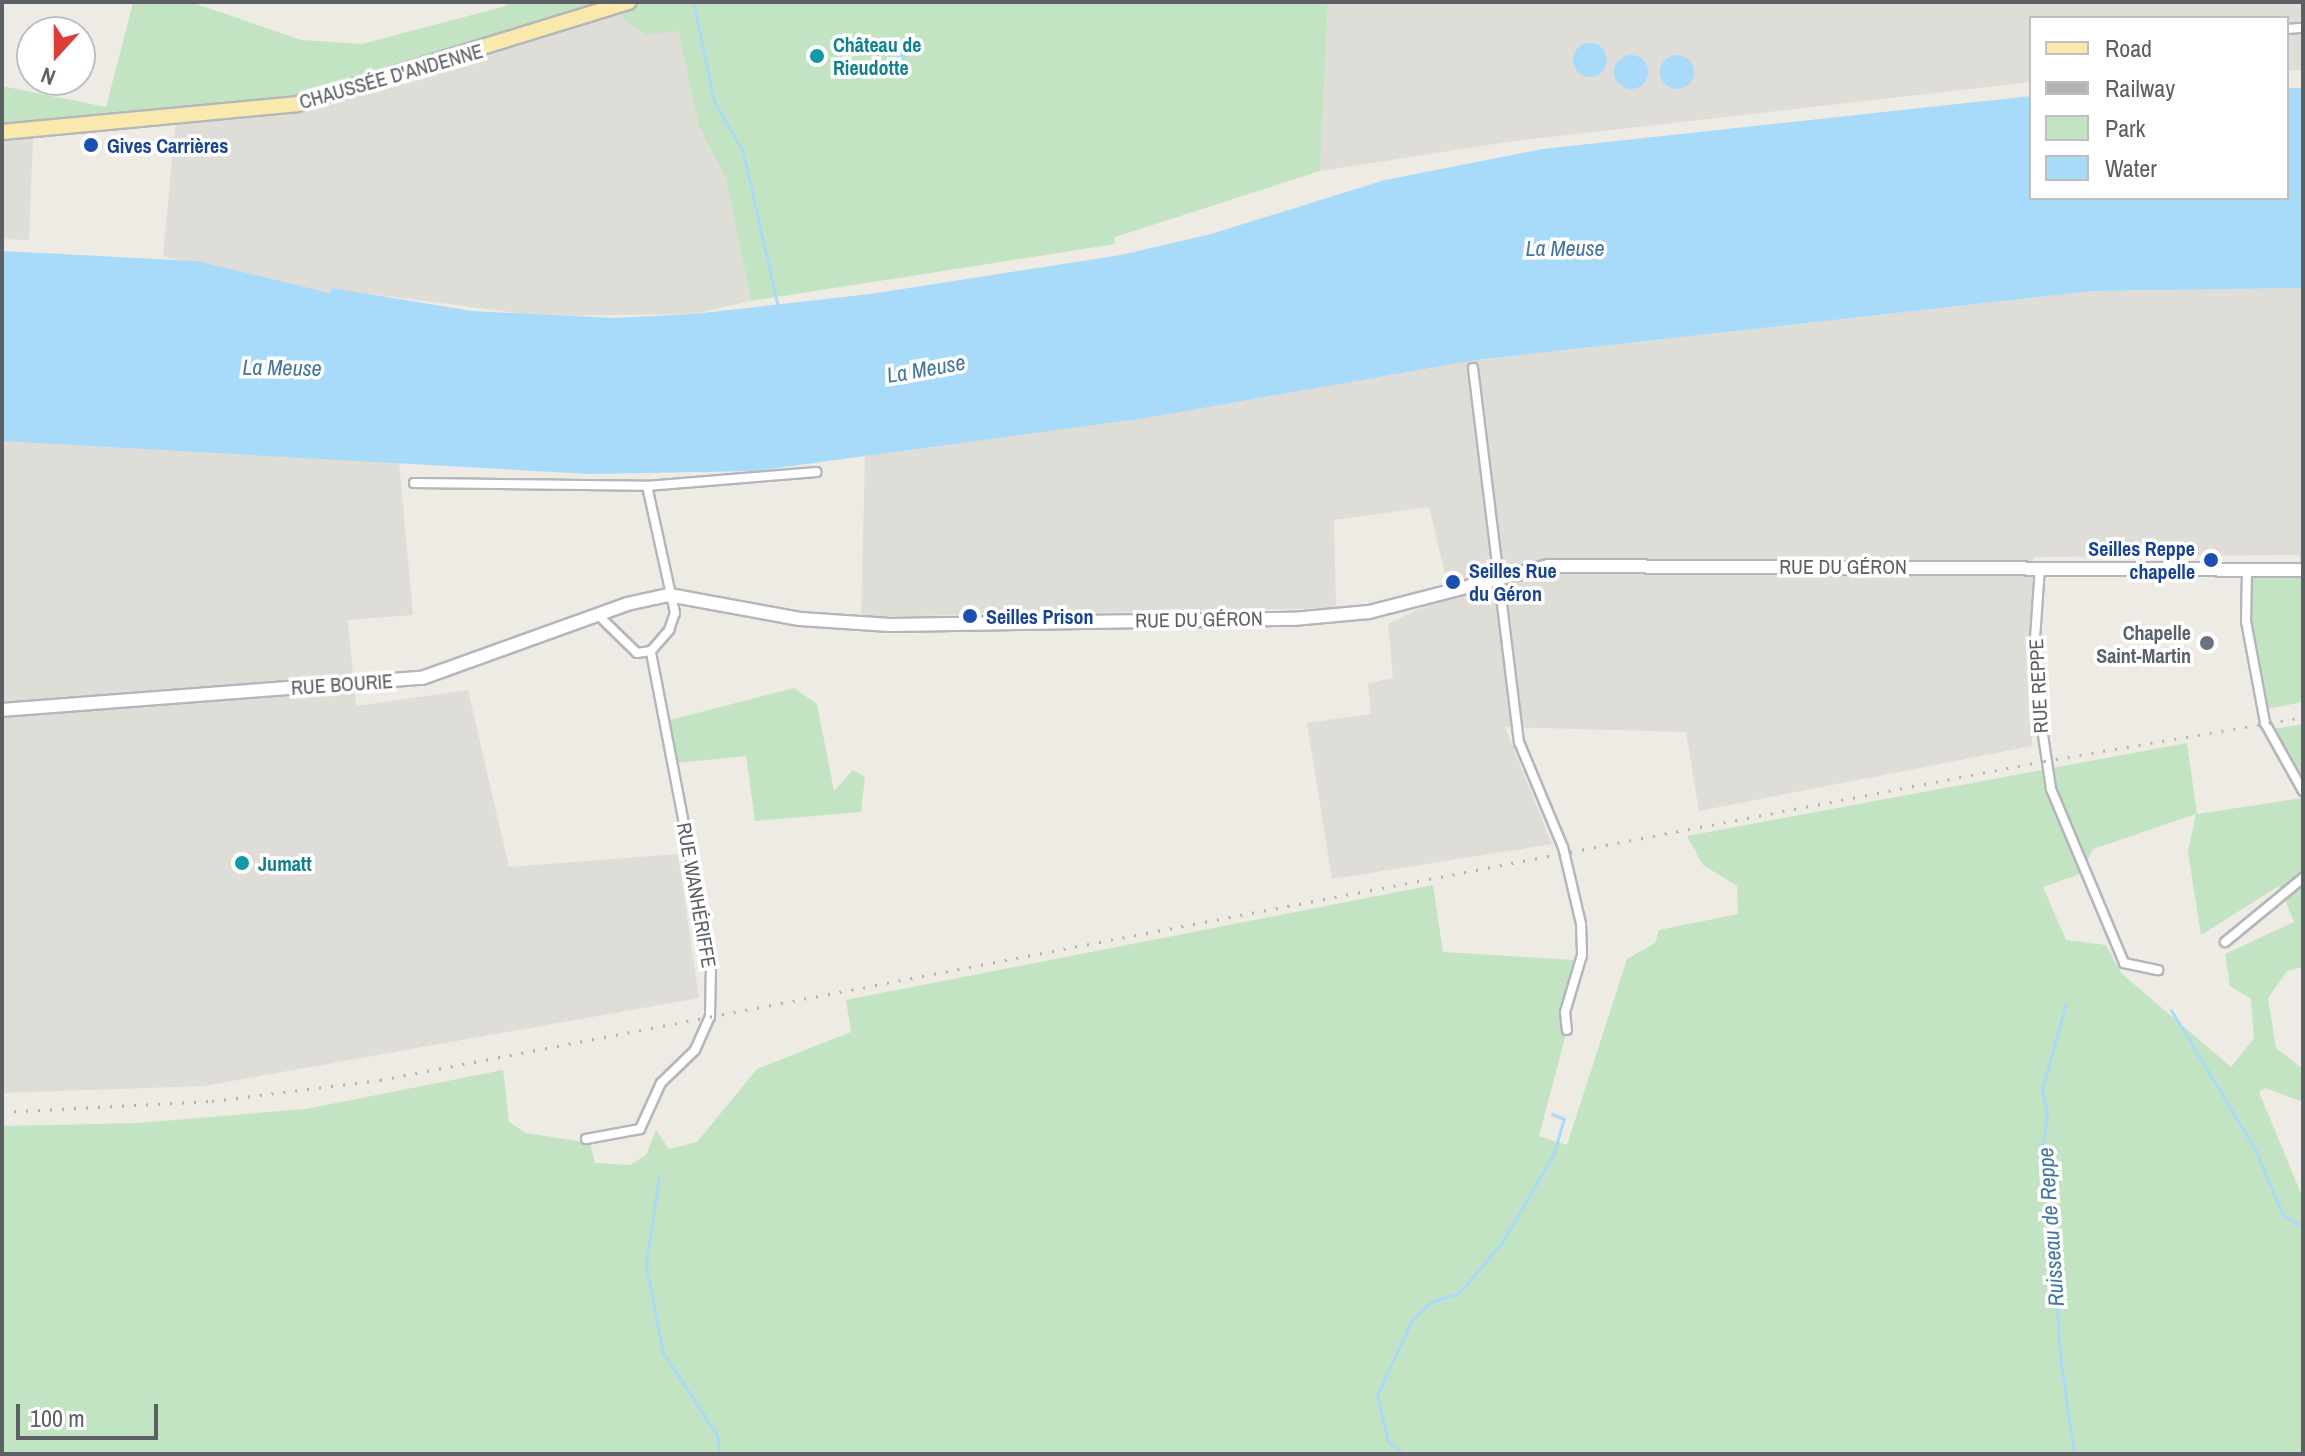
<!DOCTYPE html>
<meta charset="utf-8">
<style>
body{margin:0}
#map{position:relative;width:2305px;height:1456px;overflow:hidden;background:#eeebe4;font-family:"Archivo Narrow",sans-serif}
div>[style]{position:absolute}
.industrial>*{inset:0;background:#dfddd8}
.green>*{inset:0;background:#c3e4c2}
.water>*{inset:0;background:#a8dafa}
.round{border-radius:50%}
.stream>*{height:3px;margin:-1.5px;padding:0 1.5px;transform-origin:1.5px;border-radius:1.5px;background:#a8dafa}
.roads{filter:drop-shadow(2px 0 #b4b7ba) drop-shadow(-2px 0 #b4b7ba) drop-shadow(0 2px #b4b7ba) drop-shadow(0 -2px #b4b7ba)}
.street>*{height:8px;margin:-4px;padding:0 4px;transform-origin:4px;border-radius:4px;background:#fff}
.secondary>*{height:12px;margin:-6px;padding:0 6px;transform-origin:6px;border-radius:6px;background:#fff}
.primary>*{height:14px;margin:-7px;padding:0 7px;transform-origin:7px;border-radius:7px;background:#fae9ac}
.rail>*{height:3px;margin-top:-1.5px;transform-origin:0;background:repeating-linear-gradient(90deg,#b2b3b4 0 2px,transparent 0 12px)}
.dots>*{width:22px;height:22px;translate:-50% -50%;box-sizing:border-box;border:4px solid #fff;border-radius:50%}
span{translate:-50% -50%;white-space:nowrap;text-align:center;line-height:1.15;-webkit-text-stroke:7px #fff;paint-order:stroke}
.culture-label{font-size:20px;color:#0d838f;font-weight:700}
.left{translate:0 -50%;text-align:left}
.street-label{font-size:20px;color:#5c6064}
.transit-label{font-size:20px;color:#164399;font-weight:700}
.right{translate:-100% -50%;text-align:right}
.worship-label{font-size:20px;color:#5b616d;font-weight:700}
.water-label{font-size:22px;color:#4276a2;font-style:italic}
.frame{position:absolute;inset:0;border:4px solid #5c6064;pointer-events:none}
.legend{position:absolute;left:2029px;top:16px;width:260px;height:184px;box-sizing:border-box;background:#fff;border:2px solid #bebfc1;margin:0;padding:10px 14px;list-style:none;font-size:24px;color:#5c6064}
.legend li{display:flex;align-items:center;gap:16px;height:40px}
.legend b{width:40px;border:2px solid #bebfc1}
.north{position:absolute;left:16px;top:16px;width:80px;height:80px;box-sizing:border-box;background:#fff;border:2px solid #bebfc1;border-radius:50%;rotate:201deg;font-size:22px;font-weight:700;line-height:32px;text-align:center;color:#5c6064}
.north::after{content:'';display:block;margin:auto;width:28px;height:36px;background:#df3c38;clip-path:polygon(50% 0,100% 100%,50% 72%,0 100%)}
.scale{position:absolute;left:16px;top:1404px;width:142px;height:36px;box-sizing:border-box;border:4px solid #5c6064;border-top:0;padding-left:10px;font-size:24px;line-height:28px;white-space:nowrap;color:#5c6064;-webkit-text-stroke:6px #fff;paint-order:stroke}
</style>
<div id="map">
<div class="industrial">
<div style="clip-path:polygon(1328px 2px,2303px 2px,2303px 70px,2287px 70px,2287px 18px,2031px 18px,2031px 82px,1507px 142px,1320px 171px)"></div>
<div style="clip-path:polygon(617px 6px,678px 31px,699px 127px,726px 179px,751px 301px,694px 314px,540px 316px,332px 289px,331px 293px,163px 256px,176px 118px)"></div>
<div style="clip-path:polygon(33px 138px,29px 240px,2px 239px,2px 139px)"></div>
<div style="clip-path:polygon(2303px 288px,2303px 586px,2299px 555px,2034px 557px,2032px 746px,1699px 811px,1686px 732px,1505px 727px,1552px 844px,1332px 879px,1307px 723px,1371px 714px,1368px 683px,1393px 678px,1388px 624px,1450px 594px,1429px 507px,1334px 520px,1336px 608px,861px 617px,865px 456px,1476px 360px,2092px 291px)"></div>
<div style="clip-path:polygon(25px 439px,399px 462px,413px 615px,348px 620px,356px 706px,468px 690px,509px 867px,678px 854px,699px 998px,204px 1086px,2px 1093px,2px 441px)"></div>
</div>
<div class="green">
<div style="clip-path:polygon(141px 2px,191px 2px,301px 40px,362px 44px,506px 6px,506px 2px,1328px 2px,1320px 171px,1115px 237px,1115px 244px,751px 301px,726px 179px,699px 127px,678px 31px,646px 35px,624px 20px,617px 6px,297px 104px,2px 132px,2px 86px,106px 107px,133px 3px)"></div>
<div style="clip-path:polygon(2247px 576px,2302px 577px,2303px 702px,2262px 710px,2250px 645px)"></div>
<div style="clip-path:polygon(794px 688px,817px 704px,834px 791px,853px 770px,865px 777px,861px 812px,755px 821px,746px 756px,677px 763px,670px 720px)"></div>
<div style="clip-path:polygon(2303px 724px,2303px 776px,2273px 729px)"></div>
<div style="clip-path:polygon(evenodd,2187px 743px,2197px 814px,2303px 798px,2303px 967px,2287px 971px,2268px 998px,2276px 1048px,2303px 1069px,2303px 1102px,2265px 1088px,2259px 1092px,2303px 1198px,2303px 1454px,2px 1454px,2px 1126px,139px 1123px,306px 1109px,503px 1070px,509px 1122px,526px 1133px,590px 1143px,595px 1163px,630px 1165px,646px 1155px,656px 1130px,669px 1149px,697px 1142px,757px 1069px,851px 1032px,846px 1000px,1433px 885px,1443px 952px,1575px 960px,1567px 1030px,1539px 1136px,1567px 1145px,1627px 959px,1655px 943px,1659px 930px,1738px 914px,1737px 886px,1703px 865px,1687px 836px,2187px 743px,2196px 814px,2188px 852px,2201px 935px,2279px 886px,2294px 922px,2225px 954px,2230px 986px,2251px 999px,2254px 1038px,2231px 1067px,2121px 973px,2106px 945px,2066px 940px,2043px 887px,2080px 874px,2093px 849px,2196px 814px)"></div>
</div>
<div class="water">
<div class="round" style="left:893px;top:41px;width:18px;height:18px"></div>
<div class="round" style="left:1573px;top:43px;width:34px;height:34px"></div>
<div class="round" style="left:1660px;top:55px;width:34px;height:34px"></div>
<div class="round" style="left:1614px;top:55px;width:34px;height:34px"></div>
<div style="clip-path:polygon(2287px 88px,2303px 88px,2303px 288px,2092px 291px,1476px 360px,1145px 418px,754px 471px,588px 474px,2px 441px,2px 251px,196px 261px,330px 293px,332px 288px,472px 311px,613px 318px,694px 314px,870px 294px,1121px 255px,1211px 234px,1385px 180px,1543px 149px,2031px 96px,2031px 198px,2287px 198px)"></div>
</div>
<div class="stream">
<div style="left:693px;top:2px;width:101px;rotate:78deg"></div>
<div style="left:714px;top:101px;width:59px;rotate:60.4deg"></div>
<div style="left:743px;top:152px;width:159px;rotate:77.3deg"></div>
<div style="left:2066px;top:1003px;width:90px;rotate:105.4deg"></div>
<div style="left:2042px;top:1090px;width:25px;rotate:78deg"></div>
<div style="left:2047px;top:1114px;width:43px;rotate:97.9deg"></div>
<div style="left:2041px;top:1157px;width:38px;rotate:75deg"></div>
<div style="left:2051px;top:1194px;width:38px;rotate:97deg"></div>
<div style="left:2046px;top:1232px;width:30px;rotate:75deg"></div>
<div style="left:2054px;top:1261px;width:95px;rotate:86.4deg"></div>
<div style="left:2060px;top:1356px;width:99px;rotate:81.9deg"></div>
<div style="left:2171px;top:1010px;width:162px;rotate:58.9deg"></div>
<div style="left:2255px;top:1149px;width:72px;rotate:67deg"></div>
<div style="left:2283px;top:1215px;width:23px;rotate:31deg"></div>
<div style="left:659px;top:1176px;width:90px;rotate:98.3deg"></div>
<div style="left:646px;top:1265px;width:90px;rotate:79.1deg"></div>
<div style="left:663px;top:1353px;width:98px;rotate:56.6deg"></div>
<div style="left:717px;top:1435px;width:19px;rotate:84deg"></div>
<div style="left:1404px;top:1454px;width:21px;rotate:-141deg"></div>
<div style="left:1388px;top:1441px;width:47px;rotate:-103.4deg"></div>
<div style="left:1377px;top:1395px;width:83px;rotate:-65deg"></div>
<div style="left:1412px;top:1320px;width:25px;rotate:-45deg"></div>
<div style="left:1430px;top:1302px;width:30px;rotate:-17deg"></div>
<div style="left:1459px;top:1293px;width:68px;rotate:-49.8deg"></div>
<div style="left:1503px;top:1241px;width:102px;rotate:-59.9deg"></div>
<div style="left:1554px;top:1153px;width:35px;rotate:-74deg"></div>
<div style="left:1564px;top:1119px;width:13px;rotate:-157deg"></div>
</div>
<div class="roads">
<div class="street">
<div style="left:2287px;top:29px;width:16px;rotate:-4deg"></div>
<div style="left:1473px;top:368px;width:377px;rotate:83deg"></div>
<div style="left:1519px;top:742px;width:114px;rotate:67.3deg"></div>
<div style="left:1563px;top:847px;width:79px;rotate:76.8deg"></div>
<div style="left:1581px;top:924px;width:31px;rotate:88deg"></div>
<div style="left:1582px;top:955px;width:59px;rotate:106.6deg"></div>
<div style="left:1565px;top:1012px;width:18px;rotate:84deg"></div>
<div style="left:414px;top:483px;width:233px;rotate:0.7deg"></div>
<div style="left:647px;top:486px;width:170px;rotate:-4.7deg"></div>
<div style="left:2040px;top:567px;width:101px;rotate:94deg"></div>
<div style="left:2033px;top:668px;width:122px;rotate:81.5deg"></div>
<div style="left:2051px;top:789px;width:189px;rotate:67.2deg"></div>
<div style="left:2124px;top:963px;width:35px;rotate:12deg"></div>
<div style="left:2247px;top:570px;width:51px;rotate:91.1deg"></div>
<div style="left:2246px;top:621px;width:104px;rotate:79.4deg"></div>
<div style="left:2265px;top:723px;width:78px;rotate:60.8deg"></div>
<div style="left:598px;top:615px;width:54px;rotate:44.3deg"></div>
<div style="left:637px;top:653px;width:14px;rotate:-8deg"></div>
<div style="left:2225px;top:942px;width:101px;rotate:-39.4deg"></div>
<div style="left:586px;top:1139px;width:55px;rotate:-10.5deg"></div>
<div style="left:640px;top:1129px;width:51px;rotate:-65.5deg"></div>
<div style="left:661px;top:1083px;width:47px;rotate:-44.1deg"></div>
<div style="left:695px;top:1050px;width:36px;rotate:-66deg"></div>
<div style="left:710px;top:1017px;width:53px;rotate:-88.9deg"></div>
<div style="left:711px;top:964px;width:319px;rotate:-100.9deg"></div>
<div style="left:651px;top:651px;width:28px;rotate:-49deg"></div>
<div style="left:669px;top:630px;width:18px;rotate:-71deg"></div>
<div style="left:675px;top:613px;width:130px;rotate:-102.4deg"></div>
</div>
<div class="secondary">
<div style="left:2px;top:710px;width:421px;rotate:-4.4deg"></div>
<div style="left:422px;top:678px;width:218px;rotate:-19.8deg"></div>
<div style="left:627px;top:604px;width:43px;rotate:-12.1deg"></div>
<div style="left:669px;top:595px;width:133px;rotate:10.4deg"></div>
<div style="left:800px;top:619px;width:90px;rotate:3.8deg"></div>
<div style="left:890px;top:625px;width:403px;rotate:-0.9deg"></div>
<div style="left:1293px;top:619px;width:76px;rotate:-5.3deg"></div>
<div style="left:1369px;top:612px;width:185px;rotate:-14.4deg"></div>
<div style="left:1548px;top:566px;width:755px;rotate:0.3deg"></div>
</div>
<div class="primary">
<div style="left:2px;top:132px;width:296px;rotate:-5.4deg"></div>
<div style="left:297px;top:104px;width:347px;rotate:-17.1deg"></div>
</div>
</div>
<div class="rail">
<div style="left:2px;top:1112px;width:210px;rotate:-3deg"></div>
<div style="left:212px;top:1101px;width:169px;rotate:-7.1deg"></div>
<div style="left:380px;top:1080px;width:1694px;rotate:-10.85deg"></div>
<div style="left:2044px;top:761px;width:263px;rotate:-9.6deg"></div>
</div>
<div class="dots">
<div style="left:817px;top:56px;background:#0f9aa8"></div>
<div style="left:91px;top:145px;background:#1a4fb4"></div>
<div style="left:2211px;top:560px;background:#1a4fb4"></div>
<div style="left:1453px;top:582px;background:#1a4fb4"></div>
<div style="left:970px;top:616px;background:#1a4fb4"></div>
<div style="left:2207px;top:643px;background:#6b7280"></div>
<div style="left:242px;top:863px;background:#0f9aa8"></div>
</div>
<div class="culture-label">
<span class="left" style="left:833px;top:56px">Château de<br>Rieudotte</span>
<span class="left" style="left:258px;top:863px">Jumatt</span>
</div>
<div class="street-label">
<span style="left:391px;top:76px;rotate:-16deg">CHAUSSÉE D'ANDENNE</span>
<span style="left:1843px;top:566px">RUE DU GÉRON</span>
<span style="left:1199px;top:619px;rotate:-1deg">RUE DU GÉRON</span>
<span style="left:342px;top:684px;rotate:-4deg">RUE BOURIE</span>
<span style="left:2038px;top:686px;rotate:-93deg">RUE REPPE</span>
<span style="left:697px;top:895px;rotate:80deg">RUE WANHÉRIFFE</span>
</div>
<div class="transit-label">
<span class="left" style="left:107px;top:145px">Gives Carrières</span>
<span class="right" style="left:2195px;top:560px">Seilles Reppe<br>chapelle</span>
<span class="left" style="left:1469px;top:582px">Seilles Rue<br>du Géron</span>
<span class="left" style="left:986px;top:616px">Seilles Prison</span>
</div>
<div class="worship-label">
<span class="right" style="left:2191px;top:644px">Chapelle<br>Saint-Martin</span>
</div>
<div class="water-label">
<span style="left:1565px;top:249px">La Meuse</span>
<span style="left:282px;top:368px;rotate:1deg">La Meuse</span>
<span style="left:926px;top:369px;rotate:-10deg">La Meuse</span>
<span style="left:2051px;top:1227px;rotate:-94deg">Ruisseau de Reppe</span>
</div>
<div class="frame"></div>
<ul class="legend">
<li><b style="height:10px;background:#fae9ac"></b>Road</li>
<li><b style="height:10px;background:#b2b3b4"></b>Railway</li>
<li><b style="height:22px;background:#c3e4c2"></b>Park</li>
<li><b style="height:22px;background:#a8dafa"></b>Water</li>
</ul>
<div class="north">N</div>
<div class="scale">100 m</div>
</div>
